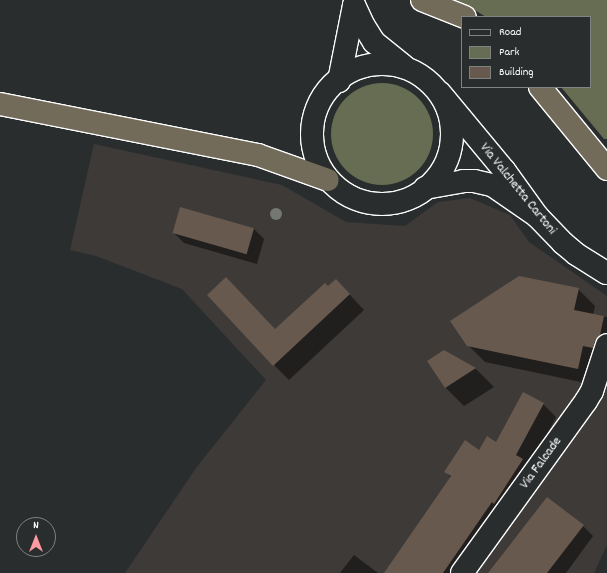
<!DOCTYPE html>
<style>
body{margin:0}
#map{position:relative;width:607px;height:573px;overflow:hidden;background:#2a2d2e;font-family:Dekko,sans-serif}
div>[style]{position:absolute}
.built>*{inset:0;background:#3d3a38}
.green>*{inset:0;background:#666d53}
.round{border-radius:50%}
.shadow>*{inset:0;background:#0007}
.building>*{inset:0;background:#68594f;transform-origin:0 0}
.roads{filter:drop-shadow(1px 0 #fff) drop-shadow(-1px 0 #fff) drop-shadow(0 1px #fff) drop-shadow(0 -1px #fff)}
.minor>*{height:22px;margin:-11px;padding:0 11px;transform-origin:11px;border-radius:11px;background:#2a2d2e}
.tertiary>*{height:22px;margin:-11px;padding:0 11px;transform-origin:11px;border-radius:11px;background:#2a2d2e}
.tertiary>.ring{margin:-11px;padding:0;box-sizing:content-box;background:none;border:22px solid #2a2d2e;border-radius:50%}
.motorway>*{height:22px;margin:-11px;padding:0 11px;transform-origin:11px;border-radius:11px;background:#726b5a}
.trees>*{width:12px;height:12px;margin:-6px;border-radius:50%;background:#757872}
span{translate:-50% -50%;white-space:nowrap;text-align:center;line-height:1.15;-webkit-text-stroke:3.5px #2a2d2e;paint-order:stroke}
.street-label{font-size:14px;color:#fff}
.legend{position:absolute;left:461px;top:16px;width:130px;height:72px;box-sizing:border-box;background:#2a2d2e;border:1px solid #7f8182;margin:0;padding:5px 7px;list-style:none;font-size:12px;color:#fff}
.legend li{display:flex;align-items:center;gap:8px;height:20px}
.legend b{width:20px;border:1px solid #7f8182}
.north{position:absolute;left:16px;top:517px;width:40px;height:40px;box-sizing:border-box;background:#2a2d2e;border:1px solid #7f8182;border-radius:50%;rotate:0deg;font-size:11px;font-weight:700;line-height:16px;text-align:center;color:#fff}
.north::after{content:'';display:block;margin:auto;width:14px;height:18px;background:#ff9aa2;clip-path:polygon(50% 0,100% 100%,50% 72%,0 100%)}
</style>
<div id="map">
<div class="built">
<div style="clip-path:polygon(94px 144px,282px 185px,346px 222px,405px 226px,438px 202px,470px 198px,510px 215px,529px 242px,607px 296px,607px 545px,594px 573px,125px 573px,196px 468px,266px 380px,182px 289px,96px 256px,70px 250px)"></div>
</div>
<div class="green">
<div style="clip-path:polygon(452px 0,607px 0,607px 139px,604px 139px,561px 87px,590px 87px,590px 17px,486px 17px,473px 9px)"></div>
<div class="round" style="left:331px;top:83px;width:102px;height:102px"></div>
</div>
<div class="shadow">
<div style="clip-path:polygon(253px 228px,264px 239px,257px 264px,184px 243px,174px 233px)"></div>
<div style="clip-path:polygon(336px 280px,364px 310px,289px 380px,274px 365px,276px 330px)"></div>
<div style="clip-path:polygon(578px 289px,595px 306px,593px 315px,607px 317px,607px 364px,595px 385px,485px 362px,468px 345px)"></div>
<div style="clip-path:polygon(444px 352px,475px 368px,494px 387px,464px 406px,446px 388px)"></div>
<div style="clip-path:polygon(543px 404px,556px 417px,530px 467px,465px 573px,385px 573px,451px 478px,446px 472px,479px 451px,496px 443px)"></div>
<div style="clip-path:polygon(583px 526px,593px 536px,566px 573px,489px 573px)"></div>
<div style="clip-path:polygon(354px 555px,378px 573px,340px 573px)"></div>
</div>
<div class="building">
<div style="left:180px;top:207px;width:77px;height:27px;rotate:16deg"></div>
<div style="clip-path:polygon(519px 276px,579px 288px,574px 310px,604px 316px,600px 335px,595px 341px,593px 348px,583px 346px,578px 369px,467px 346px,450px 321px)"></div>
<div style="clip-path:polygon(226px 277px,275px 329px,325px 283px,328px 286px,336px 279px,350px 294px,273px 366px,207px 295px)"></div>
<div style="clip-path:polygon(444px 350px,476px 368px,445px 388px,427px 361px)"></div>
<div style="clip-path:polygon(523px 392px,544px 403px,516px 455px,523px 459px,494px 504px,492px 502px,443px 573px,384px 573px,451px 476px,444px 472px,465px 440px,479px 450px,487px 436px,496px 442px)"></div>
<div style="clip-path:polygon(547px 497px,584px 525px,547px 573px,488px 573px)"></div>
</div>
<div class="roads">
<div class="minor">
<div style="left:440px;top:93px;width:100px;rotate:50.3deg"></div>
<div style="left:504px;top:170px;width:57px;rotate:54.3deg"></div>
<div style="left:462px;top:573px;width:212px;rotate:-54.2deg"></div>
<div style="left:586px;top:401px;width:12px;rotate:-59deg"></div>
<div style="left:592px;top:391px;width:48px;rotate:-71.9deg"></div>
</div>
<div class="tertiary">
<div style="left:354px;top:5px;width:23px;rotate:65deg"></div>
<div style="left:364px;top:26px;width:19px;rotate:58deg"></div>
<div style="left:374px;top:42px;width:38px;rotate:39deg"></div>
<div class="ring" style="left:312px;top:64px;width:118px;height:118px"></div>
<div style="left:339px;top:81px;width:77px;rotate:-78.8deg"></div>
<div style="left:425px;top:188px;width:39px;rotate:-10deg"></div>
<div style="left:463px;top:181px;width:11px"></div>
<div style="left:474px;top:181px;width:18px;rotate:13deg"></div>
<div style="left:492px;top:185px;width:55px;rotate:34.6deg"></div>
<div style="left:537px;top:216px;width:37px;rotate:46deg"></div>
<div style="left:563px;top:243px;width:17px;rotate:40deg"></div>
<div style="left:576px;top:254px;width:36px;rotate:32deg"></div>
</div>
<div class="motorway">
<div style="left:422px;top:0;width:46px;rotate:21.6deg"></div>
<div style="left:540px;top:87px;width:106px;rotate:50.7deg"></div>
<div style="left:0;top:104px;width:263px;rotate:11.2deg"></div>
<div style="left:258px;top:155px;width:74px;rotate:19.7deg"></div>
</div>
</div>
<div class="trees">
<div style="left:276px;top:214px"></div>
</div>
<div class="street-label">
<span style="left:518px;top:189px;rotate:51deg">Via Valchetta Cartoni</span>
<span style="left:541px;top:463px;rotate:-54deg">Via Falcade</span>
</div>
<ul class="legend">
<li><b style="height:5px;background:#2a2d2e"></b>Road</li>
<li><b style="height:11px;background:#666d53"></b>Park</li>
<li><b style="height:11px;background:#68594f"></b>Building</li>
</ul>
<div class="north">N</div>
</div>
